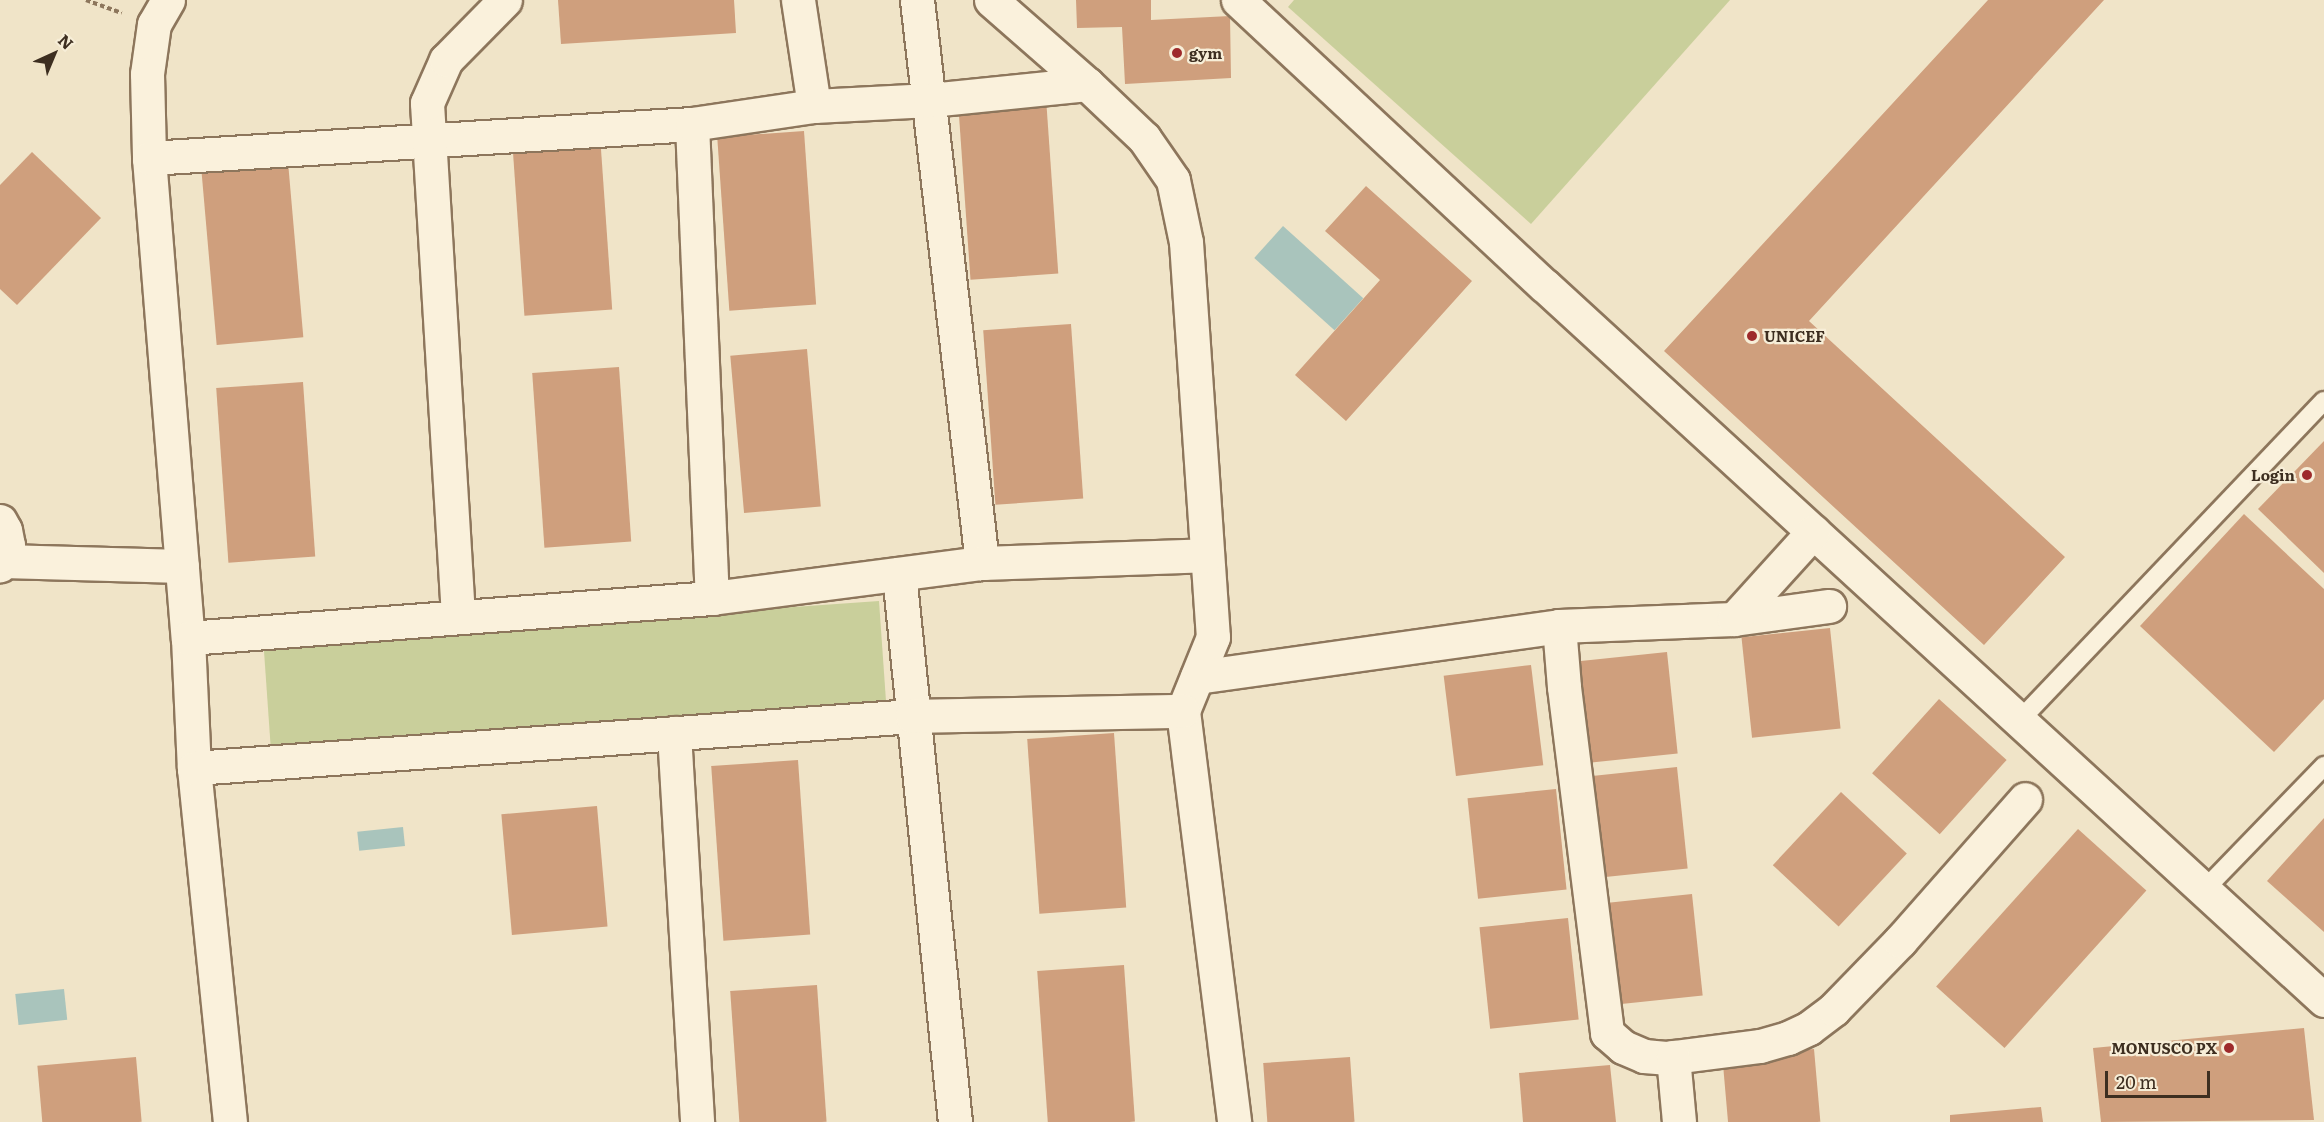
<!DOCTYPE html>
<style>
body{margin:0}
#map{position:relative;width:2324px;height:1122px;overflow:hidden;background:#f0e4c8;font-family:Literata,serif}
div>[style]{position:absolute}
.green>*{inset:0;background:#c9cf9b;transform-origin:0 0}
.water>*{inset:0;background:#a9c4bc;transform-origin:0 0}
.building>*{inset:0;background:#cf9f7d;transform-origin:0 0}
.path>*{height:4px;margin-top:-2px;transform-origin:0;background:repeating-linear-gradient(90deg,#8d765c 0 4.5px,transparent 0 7.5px)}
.roads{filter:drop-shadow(2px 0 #8d765c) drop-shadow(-2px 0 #8d765c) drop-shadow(0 2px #8d765c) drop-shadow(0 -2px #8d765c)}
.service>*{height:18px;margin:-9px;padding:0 9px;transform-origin:9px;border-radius:9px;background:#faf1dc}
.minor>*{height:33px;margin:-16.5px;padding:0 16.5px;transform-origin:16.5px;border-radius:16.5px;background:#faf1dc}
.dots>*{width:16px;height:16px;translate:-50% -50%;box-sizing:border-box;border:3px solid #f7eed8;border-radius:50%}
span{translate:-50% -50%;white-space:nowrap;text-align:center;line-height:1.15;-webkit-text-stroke:4.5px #f7eed8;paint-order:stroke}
.poi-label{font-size:15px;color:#3d2e20;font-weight:700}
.left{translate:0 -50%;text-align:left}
.right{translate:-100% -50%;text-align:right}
.north{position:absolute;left:24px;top:24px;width:60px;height:60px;-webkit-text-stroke:4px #f7eed8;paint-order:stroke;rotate:44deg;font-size:16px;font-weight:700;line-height:24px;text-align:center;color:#3d2e20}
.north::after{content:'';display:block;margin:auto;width:21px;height:27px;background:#3d2e20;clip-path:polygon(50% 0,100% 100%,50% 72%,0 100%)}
.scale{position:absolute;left:2105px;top:1071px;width:105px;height:27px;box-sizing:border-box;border:3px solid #3d2e20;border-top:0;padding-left:8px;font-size:18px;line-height:21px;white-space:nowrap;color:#3d2e20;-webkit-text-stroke:4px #f7eed8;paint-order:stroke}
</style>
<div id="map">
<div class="green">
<div style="clip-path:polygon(1294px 0,1730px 0,1531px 224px,1288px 7px)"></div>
<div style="left:879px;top:601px;width:102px;height:617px;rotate:86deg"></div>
</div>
<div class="water">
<div style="left:1283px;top:226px;width:108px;height:43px;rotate:42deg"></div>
<div style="left:403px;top:827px;width:19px;height:46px;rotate:84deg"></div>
<div style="left:64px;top:989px;width:31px;height:49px;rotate:84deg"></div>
</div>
<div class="building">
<div style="clip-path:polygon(558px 0,734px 0,736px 33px,561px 44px)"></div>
<div style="clip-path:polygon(1076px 0,1151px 0,1151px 20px,1230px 16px,1231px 78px,1125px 84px,1122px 27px,1077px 28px)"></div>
<div style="clip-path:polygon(1988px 0,2104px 0,1809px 321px,2065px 557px,1984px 645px,1664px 351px)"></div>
<div style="left:1046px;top:98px;width:176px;height:88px;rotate:86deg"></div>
<div style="left:804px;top:131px;width:174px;height:87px;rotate:86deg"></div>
<div style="left:600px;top:135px;width:175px;height:88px;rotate:86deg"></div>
<div style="clip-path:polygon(32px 152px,101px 218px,17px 305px,0 289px,0 185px)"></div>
<div style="left:288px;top:162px;width:176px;height:87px;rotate:85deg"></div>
<div style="clip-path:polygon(1366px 186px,1472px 281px,1346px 421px,1295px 375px,1380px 280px,1325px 231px)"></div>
<div style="left:1071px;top:324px;width:175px;height:88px;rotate:86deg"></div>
<div style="left:807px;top:349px;width:158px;height:77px;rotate:85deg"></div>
<div style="left:619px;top:367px;width:175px;height:87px;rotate:86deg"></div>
<div style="left:303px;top:382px;width:175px;height:87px;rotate:86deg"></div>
<div style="clip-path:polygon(2324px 441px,2324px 573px,2258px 509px)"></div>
<div style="clip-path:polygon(2244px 514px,2324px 589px,2324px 699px,2274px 752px,2140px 626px)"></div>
<div style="left:1830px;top:628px;width:101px;height:89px;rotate:84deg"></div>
<div style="left:1667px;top:652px;width:102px;height:89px;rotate:84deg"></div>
<div style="left:1531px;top:665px;width:101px;height:88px;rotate:83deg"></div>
<div style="left:1939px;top:699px;width:91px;height:100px;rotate:42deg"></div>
<div style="left:1114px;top:733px;width:175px;height:87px;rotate:86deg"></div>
<div style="left:798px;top:760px;width:175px;height:87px;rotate:86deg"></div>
<div style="left:1677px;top:767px;width:102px;height:90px;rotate:84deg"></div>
<div style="left:1556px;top:789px;width:101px;height:89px;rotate:84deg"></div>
<div style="left:1841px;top:792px;width:90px;height:100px;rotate:43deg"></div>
<div style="left:597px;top:806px;width:121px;height:96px;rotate:85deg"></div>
<div style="clip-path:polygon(2324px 818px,2324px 932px,2267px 881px)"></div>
<div style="left:2078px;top:829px;width:92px;height:212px;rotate:42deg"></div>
<div style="left:1692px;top:894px;width:102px;height:89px;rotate:84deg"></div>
<div style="left:1568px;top:918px;width:102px;height:89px;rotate:84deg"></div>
<div style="left:1124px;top:965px;width:157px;height:87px;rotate:86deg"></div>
<div style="left:817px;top:985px;width:137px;height:87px;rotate:86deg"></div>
<div style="clip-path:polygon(2304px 1028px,2314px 1120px,2101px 1122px,2093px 1048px)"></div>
<div style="left:1814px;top:1049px;width:73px;height:92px;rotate:85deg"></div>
<div style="left:136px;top:1057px;width:65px;height:99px;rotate:85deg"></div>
<div style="left:1350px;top:1057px;width:65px;height:87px;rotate:86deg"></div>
<div style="clip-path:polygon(1610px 1065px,1616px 1122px,1523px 1122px,1519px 1073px)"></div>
<div style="clip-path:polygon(2041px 1107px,2043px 1122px,1950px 1122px,1950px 1115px)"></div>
</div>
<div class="path">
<div style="left:86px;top:0;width:38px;rotate:20deg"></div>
</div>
<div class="roads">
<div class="service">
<div style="left:2019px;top:721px;width:442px;rotate:-46.4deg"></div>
<div style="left:2204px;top:890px;width:173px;rotate:-45.9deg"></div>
</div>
<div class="minor">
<div style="left:168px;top:0;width:28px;rotate:120deg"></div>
<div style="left:154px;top:24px;width:50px;rotate:98deg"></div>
<div style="left:147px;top:74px;width:84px;rotate:88.6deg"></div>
<div style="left:149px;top:158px;width:482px;rotate:85.4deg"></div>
<div style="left:188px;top:638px;width:130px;rotate:87.4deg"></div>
<div style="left:194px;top:768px;width:356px;rotate:84.2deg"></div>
<div style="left:798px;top:0;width:107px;rotate:81.4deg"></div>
<div style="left:917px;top:0;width:567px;rotate:83.41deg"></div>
<div style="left:991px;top:0;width:128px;rotate:41.2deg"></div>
<div style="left:1087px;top:84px;width:79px;rotate:43.5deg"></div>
<div style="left:1144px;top:138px;width:51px;rotate:55.4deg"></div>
<div style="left:1173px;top:180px;width:63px;rotate:78.2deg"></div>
<div style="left:1186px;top:242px;width:396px;rotate:86.1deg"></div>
<div style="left:1213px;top:637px;width:80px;rotate:112.1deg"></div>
<div style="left:1183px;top:711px;width:414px;rotate:82.9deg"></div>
<div style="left:1238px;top:0;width:418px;rotate:43deg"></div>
<div style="left:1544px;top:285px;width:1058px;rotate:42.51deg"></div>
<div style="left:692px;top:124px;width:474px;rotate:87.6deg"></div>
<div style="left:149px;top:158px;width:544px;rotate:-3.58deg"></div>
<div style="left:692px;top:124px;width:123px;rotate:-8.4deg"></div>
<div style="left:814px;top:106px;width:116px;rotate:-3deg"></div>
<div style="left:930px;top:100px;width:158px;rotate:-5.8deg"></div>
<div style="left:0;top:521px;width:10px;rotate:61deg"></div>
<div style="left:5px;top:530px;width:15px;rotate:79deg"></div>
<div style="left:8px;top:545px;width:22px;rotate:112deg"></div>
<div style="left:3px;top:561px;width:179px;rotate:1.6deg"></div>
<div style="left:899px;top:574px;width:551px;rotate:84.17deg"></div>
<div style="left:458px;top:616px;width:514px;rotate:-93.46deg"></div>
<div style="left:427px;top:103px;width:47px;rotate:-66.2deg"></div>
<div style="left:446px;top:60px;width:84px;rotate:-45.5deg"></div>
<div style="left:1734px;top:619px;width:96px;rotate:-7.8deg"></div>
<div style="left:1559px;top:626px;width:61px;rotate:85.3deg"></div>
<div style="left:1564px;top:687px;width:349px;rotate:82.9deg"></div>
<div style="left:1607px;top:1033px;width:21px;rotate:41deg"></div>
<div style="left:1623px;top:1047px;width:23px;rotate:23deg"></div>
<div style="left:1644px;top:1056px;width:22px;rotate:5deg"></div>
<div style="left:1666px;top:1058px;width:95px;rotate:-7.3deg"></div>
<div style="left:1760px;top:1046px;width:29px;rotate:-16deg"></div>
<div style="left:1788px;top:1038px;width:23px;rotate:-25deg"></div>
<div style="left:1809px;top:1028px;width:31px;rotate:-37deg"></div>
<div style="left:1834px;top:1009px;width:95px;rotate:-45.9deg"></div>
<div style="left:1900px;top:941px;width:189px;rotate:-48.6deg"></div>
<div style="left:188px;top:638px;width:526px;rotate:-4.37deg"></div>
<div style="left:712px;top:598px;width:272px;rotate:-7.4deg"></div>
<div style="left:982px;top:563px;width:224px;rotate:-2deg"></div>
<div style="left:1197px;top:677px;width:366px;rotate:-8deg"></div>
<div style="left:1559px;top:626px;width:175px;rotate:-2.3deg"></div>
<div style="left:1734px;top:619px;width:118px;rotate:-47.8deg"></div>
<div style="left:674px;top:733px;width:390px;rotate:86.6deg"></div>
<div style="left:194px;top:768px;width:720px;rotate:-4.14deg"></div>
<div style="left:912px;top:716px;width:271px;rotate:-1.1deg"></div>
<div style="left:1673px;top:1057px;width:65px;rotate:84.7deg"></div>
</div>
</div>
<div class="dots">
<div style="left:1177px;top:53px;background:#9e2a2b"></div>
<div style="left:1752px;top:336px;background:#9e2a2b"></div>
<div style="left:2307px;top:475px;background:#9e2a2b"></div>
<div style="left:2229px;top:1048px;background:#9e2a2b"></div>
</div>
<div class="poi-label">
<span class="left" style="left:1189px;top:53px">gym</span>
<span class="left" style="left:1764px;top:336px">UNICEF</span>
<span class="right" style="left:2295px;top:475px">Login</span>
<span class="right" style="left:2217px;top:1048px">MONUSCO PX</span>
</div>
<div class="north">N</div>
<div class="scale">20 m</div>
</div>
